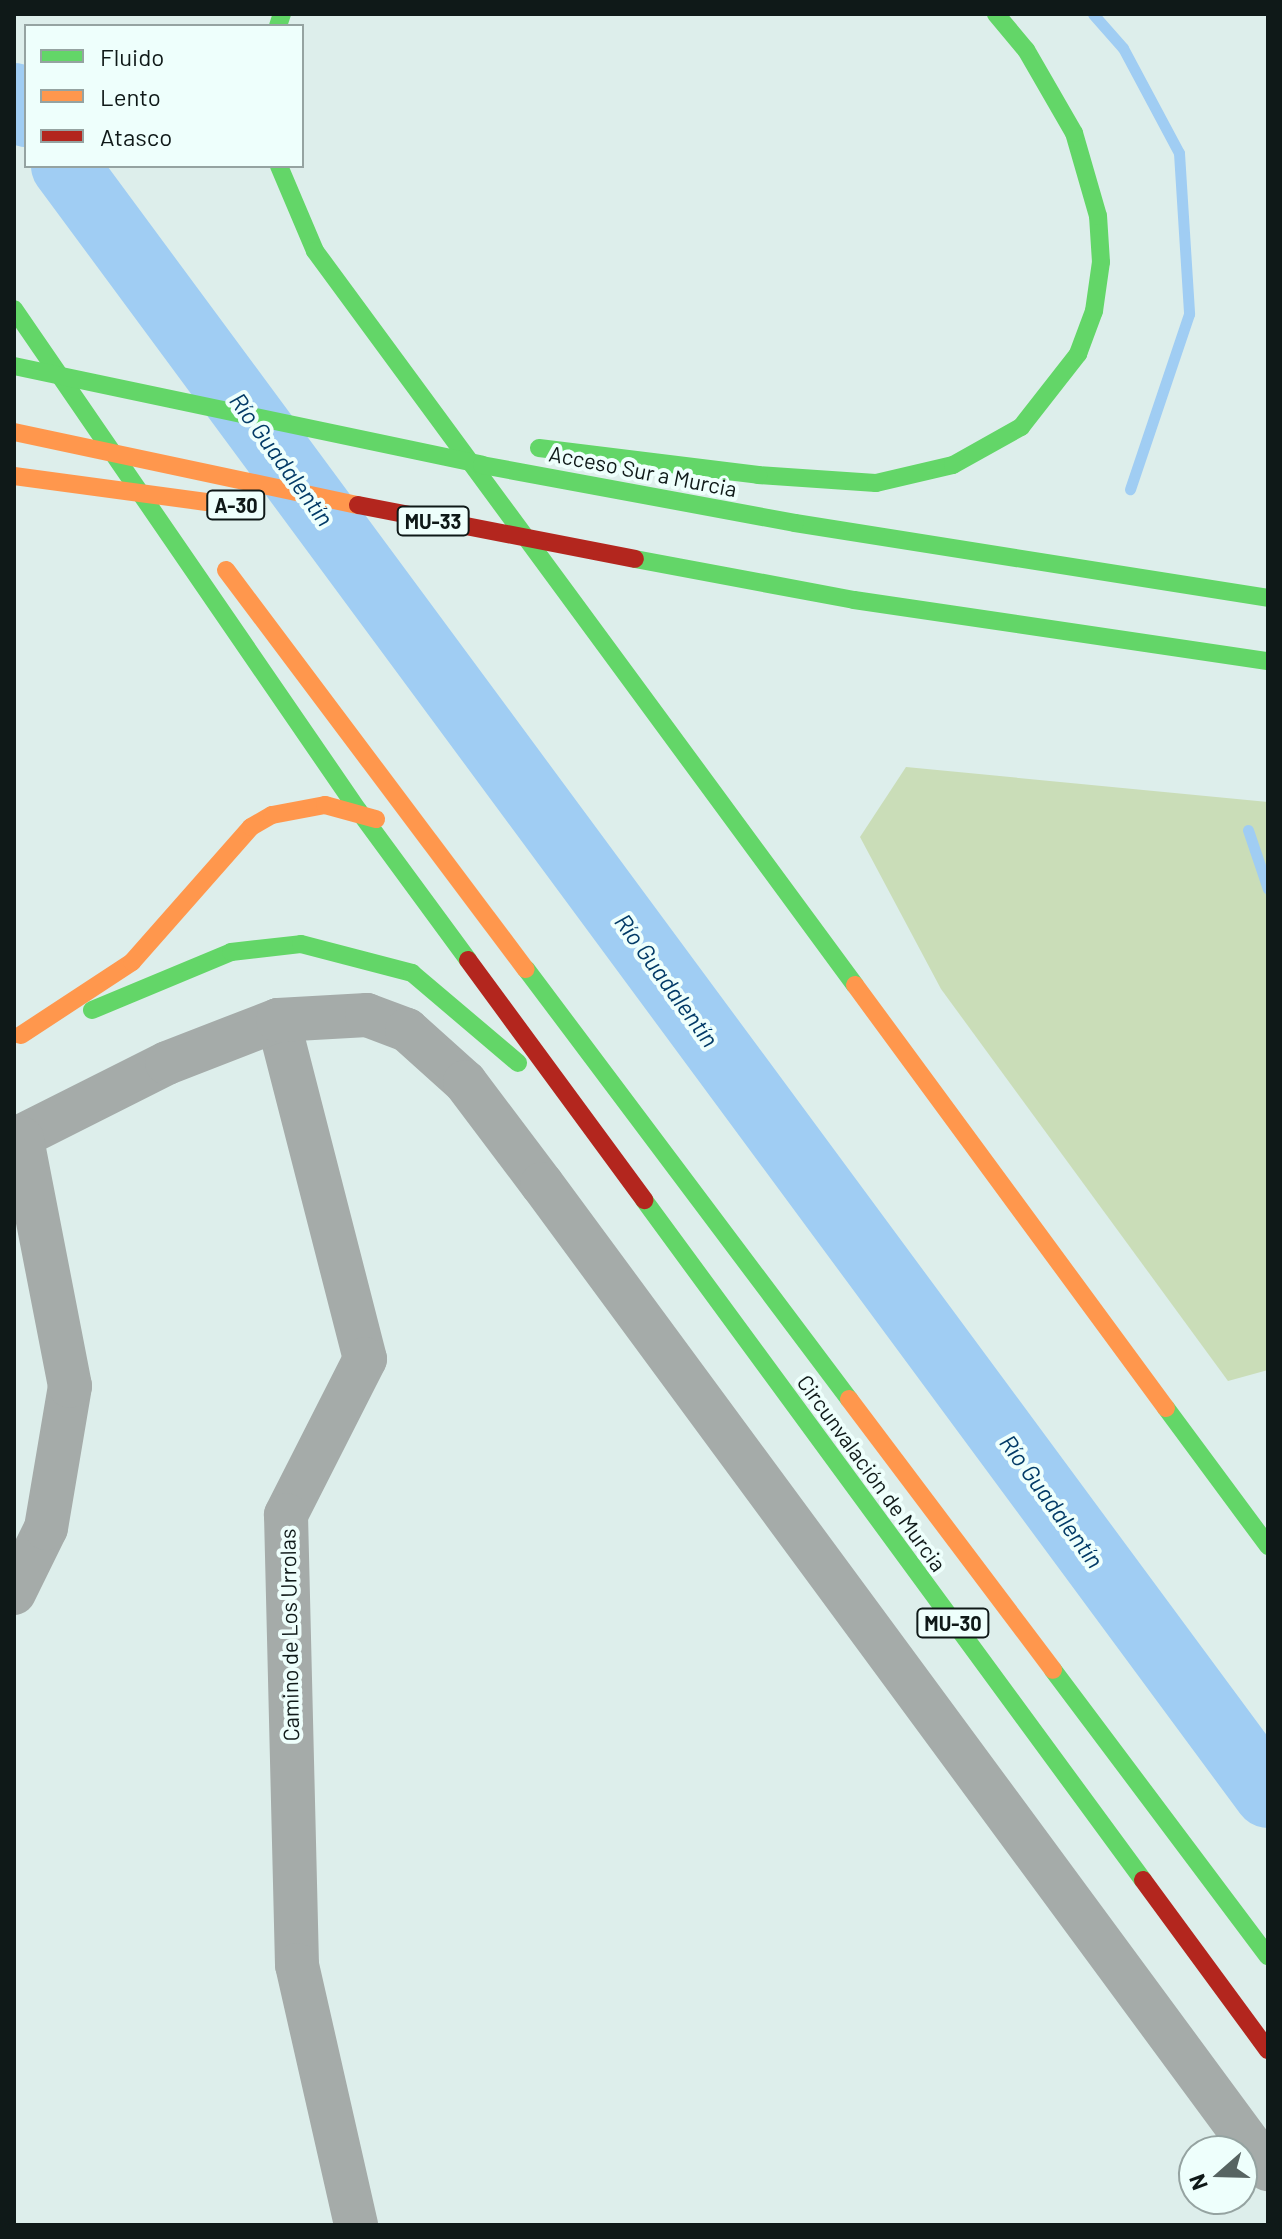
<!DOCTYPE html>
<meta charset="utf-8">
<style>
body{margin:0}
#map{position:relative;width:1282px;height:2239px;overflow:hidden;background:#ddeeeb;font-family:Barlow,sans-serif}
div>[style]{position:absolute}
.green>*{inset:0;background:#caddb8}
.stream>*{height:11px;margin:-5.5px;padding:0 5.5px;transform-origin:5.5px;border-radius:5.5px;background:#a0cdf3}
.river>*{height:68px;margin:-34px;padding:0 34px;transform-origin:34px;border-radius:34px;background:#a0cdf3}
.street>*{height:44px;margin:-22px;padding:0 22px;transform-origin:22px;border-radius:22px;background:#a5aba9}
.fast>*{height:18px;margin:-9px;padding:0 9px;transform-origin:9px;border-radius:9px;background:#63d668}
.slow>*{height:18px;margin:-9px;padding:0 9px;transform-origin:9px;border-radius:9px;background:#ff974d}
.jam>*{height:18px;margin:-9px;padding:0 9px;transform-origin:9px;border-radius:9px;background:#b3261e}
.fast-bridge>*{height:18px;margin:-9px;padding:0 9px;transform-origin:9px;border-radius:9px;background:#63d668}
.slow-bridge>*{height:18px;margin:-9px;padding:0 9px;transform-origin:9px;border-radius:9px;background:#ff974d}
.jam-bridge>*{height:18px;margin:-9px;padding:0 9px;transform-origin:9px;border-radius:9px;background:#b3261e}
span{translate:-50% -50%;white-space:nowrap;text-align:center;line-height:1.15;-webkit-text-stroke:8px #eefffc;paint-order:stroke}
.shield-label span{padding:2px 6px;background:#eefffc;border:2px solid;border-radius:6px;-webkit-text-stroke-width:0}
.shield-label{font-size:20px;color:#0f1918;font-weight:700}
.street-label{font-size:22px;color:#0f1918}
.water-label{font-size:24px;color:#033b67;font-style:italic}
.frame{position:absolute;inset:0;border:16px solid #0f1918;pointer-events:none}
.legend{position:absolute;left:24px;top:24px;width:280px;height:144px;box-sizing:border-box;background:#eefffc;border:2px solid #95a3a1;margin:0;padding:10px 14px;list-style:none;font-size:24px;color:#0f1918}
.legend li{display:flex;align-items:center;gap:16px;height:40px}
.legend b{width:40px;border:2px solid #95a3a1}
.north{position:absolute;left:1178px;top:2135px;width:80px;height:80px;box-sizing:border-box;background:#eefffc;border:2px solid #95a3a1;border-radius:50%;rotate:250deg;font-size:22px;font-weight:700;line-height:32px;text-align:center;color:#0f1918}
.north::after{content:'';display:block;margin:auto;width:28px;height:36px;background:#576462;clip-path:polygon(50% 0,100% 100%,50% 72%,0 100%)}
</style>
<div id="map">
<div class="green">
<div style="clip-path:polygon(906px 767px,1268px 802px,1268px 1370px,1228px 1381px,941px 989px,860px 837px)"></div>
</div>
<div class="stream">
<div style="left:1093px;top:14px;width:45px;rotate:48.6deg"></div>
<div style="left:1123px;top:48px;width:119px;rotate:61.9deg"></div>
<div style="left:1179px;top:153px;width:161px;rotate:86.4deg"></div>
<div style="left:1189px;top:314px;width:185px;rotate:108.6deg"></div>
<div style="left:1248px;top:830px;width:62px;rotate:71.3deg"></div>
</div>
<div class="river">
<div style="left:14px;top:97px;width:20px;rotate:53deg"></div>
<div style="left:65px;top:166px;width:2024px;rotate:53.54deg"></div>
</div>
<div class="street">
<div style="left:278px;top:1020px;width:350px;rotate:75.6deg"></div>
<div style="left:365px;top:1359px;width:175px;rotate:116.9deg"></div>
<div style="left:286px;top:1515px;width:450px;rotate:88.6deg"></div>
<div style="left:297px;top:1965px;width:267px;rotate:77.2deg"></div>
<div style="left:14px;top:1140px;width:171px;rotate:-26.7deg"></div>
<div style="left:167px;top:1063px;width:119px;rotate:-21.2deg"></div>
<div style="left:278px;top:1020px;width:89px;rotate:-3.2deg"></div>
<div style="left:367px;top:1015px;width:43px;rotate:20.6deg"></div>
<div style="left:407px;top:1030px;width:78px;rotate:41.9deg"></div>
<div style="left:465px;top:1082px;width:128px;rotate:53deg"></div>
<div style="left:542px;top:1184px;width:1224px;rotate:53.61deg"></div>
<div style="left:14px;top:1593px;width:72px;rotate:-63.8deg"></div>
<div style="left:46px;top:1528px;width:144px;rotate:-80.4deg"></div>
<div style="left:70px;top:1386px;width:252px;rotate:-101deg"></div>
</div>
<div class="fast">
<div style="left:278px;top:26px;width:13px;rotate:-72deg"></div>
<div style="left:279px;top:166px;width:92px;rotate:67deg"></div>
<div style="left:315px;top:251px;width:911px;rotate:53.66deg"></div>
<div style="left:14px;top:309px;width:608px;rotate:55.53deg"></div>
<div style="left:358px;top:810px;width:186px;rotate:53.7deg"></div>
<div style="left:758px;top:475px;width:118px;rotate:3.9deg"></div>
<div style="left:876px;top:483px;width:79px;rotate:-13.2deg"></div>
<div style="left:953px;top:465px;width:78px;rotate:-29.2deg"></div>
<div style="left:1021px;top:427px;width:93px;rotate:-52deg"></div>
<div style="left:1078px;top:354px;width:46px;rotate:-69.6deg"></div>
<div style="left:1094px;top:311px;width:49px;rotate:-81.9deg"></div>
<div style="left:1101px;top:262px;width:46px;rotate:-93.7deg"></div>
<div style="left:1098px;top:216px;width:86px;rotate:-106.1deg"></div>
<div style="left:1074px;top:133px;width:96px;rotate:-120deg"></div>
<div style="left:1026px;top:50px;width:47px;rotate:-129.8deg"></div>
<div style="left:795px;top:523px;width:479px;rotate:9deg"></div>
<div style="left:854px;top:600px;width:418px;rotate:8.4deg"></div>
<div style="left:526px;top:969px;width:538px;rotate:53.09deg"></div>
<div style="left:92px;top:1010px;width:151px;rotate:-22.6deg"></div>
<div style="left:231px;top:952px;width:70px;rotate:-6.5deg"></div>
<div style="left:301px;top:944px;width:115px;rotate:14.6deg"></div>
<div style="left:412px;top:973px;width:139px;rotate:40.3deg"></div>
<div style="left:644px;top:1200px;width:843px;rotate:53.73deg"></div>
<div style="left:1166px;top:1408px;width:172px;rotate:53.5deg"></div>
<div style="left:1053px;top:1670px;width:358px;rotate:53.1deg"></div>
</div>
<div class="slow">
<div style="left:226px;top:570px;width:499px;rotate:53.1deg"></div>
<div style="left:855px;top:985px;width:525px;rotate:53.68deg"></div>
<div style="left:21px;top:1035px;width:133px;rotate:-33.3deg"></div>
<div style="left:132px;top:962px;width:180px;rotate:-48.6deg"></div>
<div style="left:251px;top:827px;width:24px;rotate:-30deg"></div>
<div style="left:272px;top:815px;width:54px;rotate:-10.7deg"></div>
<div style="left:325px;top:805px;width:53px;rotate:15.4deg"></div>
<div style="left:849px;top:1399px;width:339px;rotate:53deg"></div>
</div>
<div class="jam">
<div style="left:468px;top:960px;width:298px;rotate:53.7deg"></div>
<div style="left:1143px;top:1880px;width:211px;rotate:53.7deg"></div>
</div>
<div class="fast-bridge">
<div style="left:14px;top:366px;width:478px;rotate:11.9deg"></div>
<div style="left:482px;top:465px;width:318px;rotate:10.5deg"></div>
<div style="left:539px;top:448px;width:221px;rotate:7deg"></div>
<div style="left:635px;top:559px;width:223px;rotate:10.6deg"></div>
</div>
<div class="slow-bridge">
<div style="left:14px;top:432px;width:352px;rotate:12deg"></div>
<div style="left:14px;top:476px;width:194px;rotate:7.7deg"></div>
</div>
<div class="jam-bridge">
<div style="left:358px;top:505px;width:282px;rotate:11deg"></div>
</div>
<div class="shield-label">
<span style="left:236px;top:505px">A-30</span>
<span style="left:433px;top:521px">MU-33</span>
<span style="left:953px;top:1623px">MU-30</span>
</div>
<div class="street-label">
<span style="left:643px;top:471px;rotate:11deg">Acceso Sur a Murcia</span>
<span style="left:872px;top:1473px;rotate:54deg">Circunvalación de Murcia</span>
<span style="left:289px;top:1635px;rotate:-91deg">Camino de Los Urrolas</span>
</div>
<div class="water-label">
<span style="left:282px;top:459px;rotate:54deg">Río Guadalentín</span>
<span style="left:667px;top:980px;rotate:54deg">Río Guadalentín</span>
<span style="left:1052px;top:1501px;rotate:54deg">Río Guadalentín</span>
</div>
<div class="frame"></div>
<ul class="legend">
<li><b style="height:10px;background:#63d668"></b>Fluido</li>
<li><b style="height:10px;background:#ff974d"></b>Lento</li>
<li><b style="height:10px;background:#b3261e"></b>Atasco</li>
</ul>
<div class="north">N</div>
</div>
